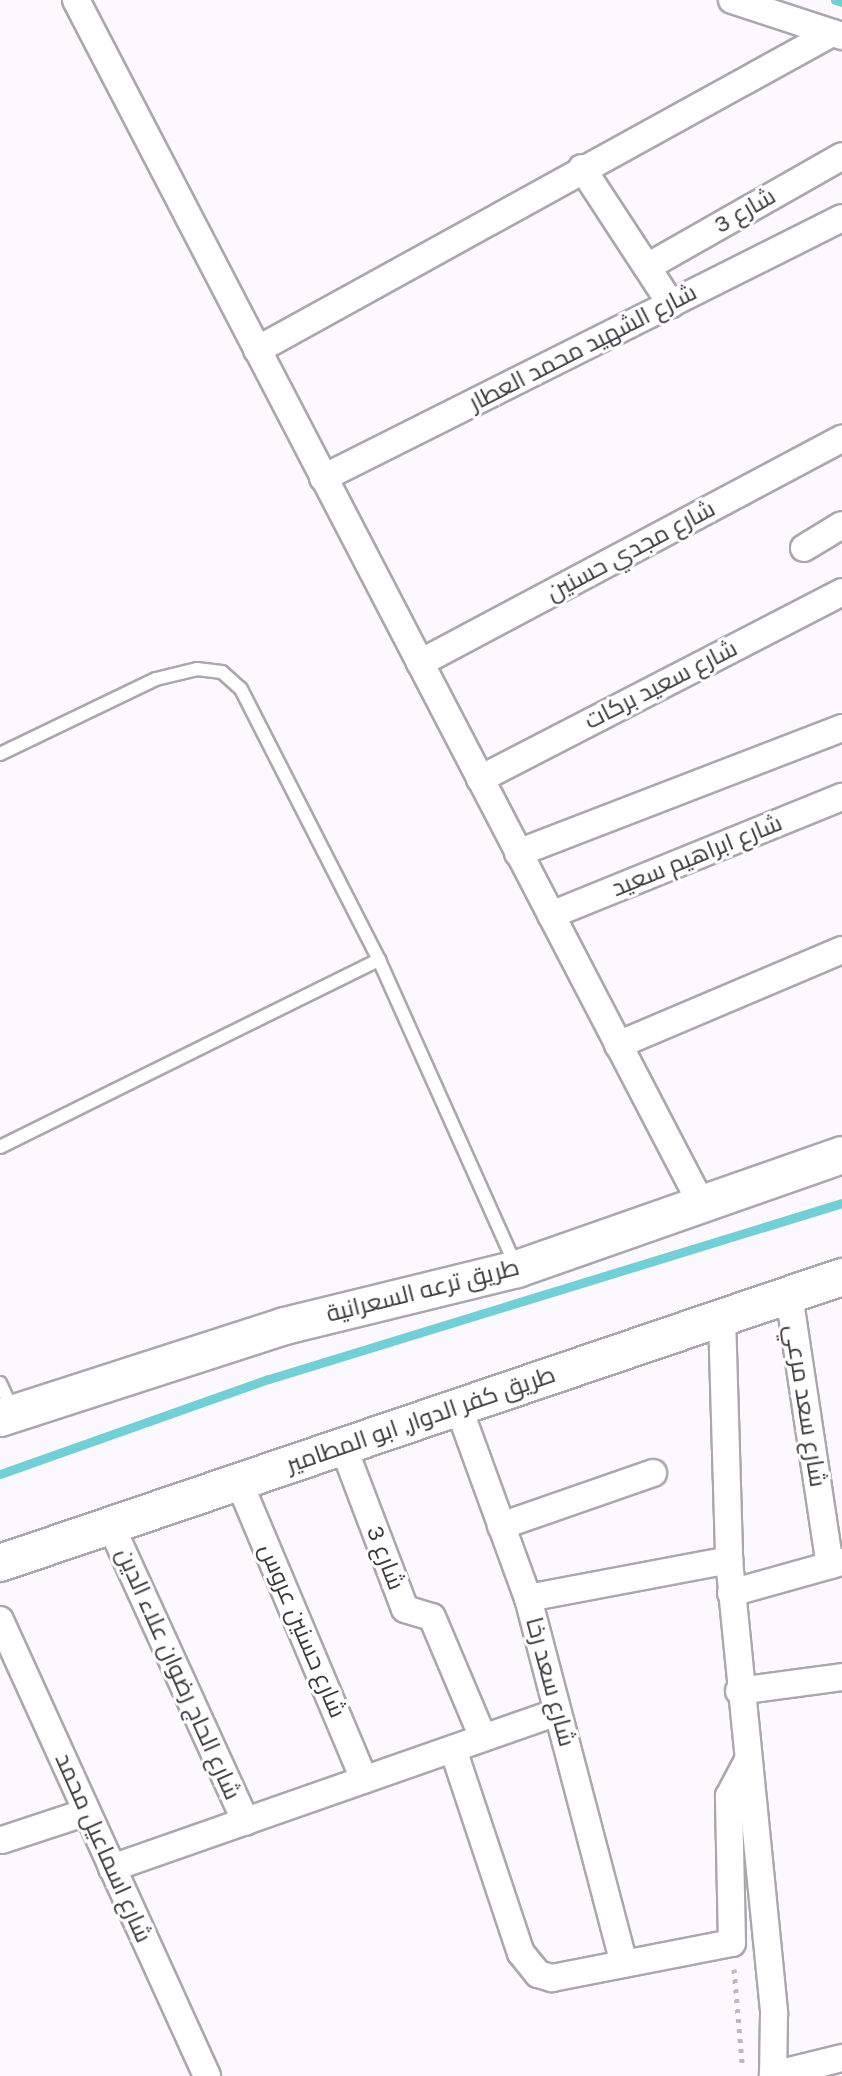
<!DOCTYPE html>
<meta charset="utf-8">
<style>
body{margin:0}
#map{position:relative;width:842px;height:2076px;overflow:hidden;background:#fbf9fd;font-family:Karla,Cairo,sans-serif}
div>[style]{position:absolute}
.stream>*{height:9px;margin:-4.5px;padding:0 4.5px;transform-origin:4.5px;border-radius:4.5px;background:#72cfd5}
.path>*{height:5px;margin-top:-2.5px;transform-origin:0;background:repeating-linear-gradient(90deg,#bab9bc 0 4px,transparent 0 10px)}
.roads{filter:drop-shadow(2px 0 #aaa8ac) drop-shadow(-2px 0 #aaa8ac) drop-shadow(0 2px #aaa8ac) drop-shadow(0 -2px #aaa8ac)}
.lane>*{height:12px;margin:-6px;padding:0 6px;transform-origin:6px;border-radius:6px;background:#fff}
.street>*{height:26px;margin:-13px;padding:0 13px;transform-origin:13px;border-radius:13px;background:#fff}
.secondary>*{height:36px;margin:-18px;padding:0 18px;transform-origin:18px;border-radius:18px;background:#fff}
span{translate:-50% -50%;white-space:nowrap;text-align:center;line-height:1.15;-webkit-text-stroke:6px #fff;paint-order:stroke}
.street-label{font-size:24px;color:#3a393b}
</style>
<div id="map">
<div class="stream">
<div style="left:835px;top:0;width:7px;rotate:16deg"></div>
<div style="left:0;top:1474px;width:285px;rotate:-19.5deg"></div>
<div style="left:269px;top:1379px;width:599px;rotate:-17.07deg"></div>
</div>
<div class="path">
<div style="left:734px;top:1969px;width:94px;rotate:85.1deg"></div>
</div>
<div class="roads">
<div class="lane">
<div style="left:0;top:754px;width:173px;rotate:-25.7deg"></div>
<div style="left:156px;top:679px;width:42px;rotate:-13.7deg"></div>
<div style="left:197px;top:669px;width:25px;rotate:7deg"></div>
<div style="left:222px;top:672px;width:25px;rotate:42deg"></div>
<div style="left:241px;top:689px;width:304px;rotate:63deg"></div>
<div style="left:379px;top:960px;width:335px;rotate:65.9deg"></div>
<div style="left:0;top:1147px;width:423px;rotate:-26.3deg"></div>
<div style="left:0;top:1383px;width:29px;rotate:65deg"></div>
</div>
<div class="street">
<div style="left:76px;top:0;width:1356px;rotate:62.55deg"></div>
<div style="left:732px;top:0;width:116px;rotate:18.1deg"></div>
<div style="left:582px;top:168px;width:163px;rotate:56.8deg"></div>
<div style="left:647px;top:267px;width:224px;rotate:-29.6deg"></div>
<div style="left:257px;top:350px;width:657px;rotate:-28.87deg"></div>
<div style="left:323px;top:478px;width:580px;rotate:-26.61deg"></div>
<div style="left:804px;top:548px;width:44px;rotate:-31.2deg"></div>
<div style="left:420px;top:663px;width:478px;rotate:-28deg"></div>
<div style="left:480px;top:779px;width:407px;rotate:-27.3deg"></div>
<div style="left:518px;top:853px;width:347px;rotate:-21.1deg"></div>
<div style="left:551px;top:915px;width:314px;rotate:-22.1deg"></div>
<div style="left:618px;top:1045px;width:243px;rotate:-23deg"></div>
<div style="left:789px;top:1295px;width:273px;rotate:81.4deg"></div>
<div style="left:722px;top:1317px;width:243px;rotate:88.3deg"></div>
<div style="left:729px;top:1560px;width:456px;rotate:84.3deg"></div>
<div style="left:774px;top:2014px;width:62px;rotate:90.9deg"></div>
<div style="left:458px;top:1406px;width:204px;rotate:70deg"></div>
<div style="left:528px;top:1598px;width:378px;rotate:75.3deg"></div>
<div style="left:343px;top:1446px;width:174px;rotate:69.2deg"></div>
<div style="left:405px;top:1609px;width:28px;rotate:17deg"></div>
<div style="left:432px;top:1617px;width:131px;rotate:67.1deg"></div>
<div style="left:239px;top:1482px;width:323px;rotate:67.2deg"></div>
<div style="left:111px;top:1526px;width:325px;rotate:65.5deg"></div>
<div style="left:501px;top:1526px;width:161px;rotate:-19.2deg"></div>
<div style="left:731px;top:1593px;width:115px;rotate:-15.6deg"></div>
<div style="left:528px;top:1598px;width:205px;rotate:-10.7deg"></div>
<div style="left:0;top:1620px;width:501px;rotate:65.58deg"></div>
<div style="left:739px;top:1691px;width:104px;rotate:-7.7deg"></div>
<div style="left:453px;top:1749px;width:215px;rotate:71.6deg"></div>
<div style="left:521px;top:1953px;width:27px;rotate:51deg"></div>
<div style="left:538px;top:1974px;width:15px;rotate:16deg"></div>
<div style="left:552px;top:1978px;width:183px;rotate:-11deg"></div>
<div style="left:732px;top:1943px;width:147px;rotate:-91.2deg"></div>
<div style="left:729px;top:1796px;width:40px;rotate:-62deg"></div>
<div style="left:2px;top:1840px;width:89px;rotate:-18.2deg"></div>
<div style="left:112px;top:1868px;width:472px;rotate:-19.3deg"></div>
<div style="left:773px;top:2075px;width:71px;rotate:-13.8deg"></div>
</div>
<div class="secondary">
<div style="left:0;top:1418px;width:299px;rotate:-17.9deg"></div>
<div style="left:285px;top:1326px;width:239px;rotate:-13.8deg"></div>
<div style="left:517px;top:1269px;width:344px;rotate:-19.3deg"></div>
<div style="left:0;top:1563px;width:889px;rotate:-18.76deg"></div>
</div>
</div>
<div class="street-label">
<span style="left:745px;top:211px;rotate:-30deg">شارع 3</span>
<span style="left:583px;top:348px;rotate:-27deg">شارع الشهيد محمد العطار</span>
<span style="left:631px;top:551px;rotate:-28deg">شارع مجدي حسنين</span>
<span style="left:661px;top:685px;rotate:-27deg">شارع سعيد بركات</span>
<span style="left:697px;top:856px;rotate:-22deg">شارع ابراهيم سعيد</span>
<span style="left:423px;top:1291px;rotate:-14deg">طريق ترعه السعرانية</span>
<span style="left:805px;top:1406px;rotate:81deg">شارع سعد مرعي</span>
<span style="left:421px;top:1420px;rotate:-19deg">طريق كفر الدوار, ابو المطامير</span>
<span style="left:385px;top:1558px;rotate:69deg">شارع 3</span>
<span style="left:302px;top:1631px;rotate:67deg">شارع حسنين عروس</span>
<span style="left:178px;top:1674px;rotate:66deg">شارع الحاج رضوان علاء الدين</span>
<span style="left:550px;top:1682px;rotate:75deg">شارع سعد رخا</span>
<span style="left:103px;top:1848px;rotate:66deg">شارع اسماعيل محمد</span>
</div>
</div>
